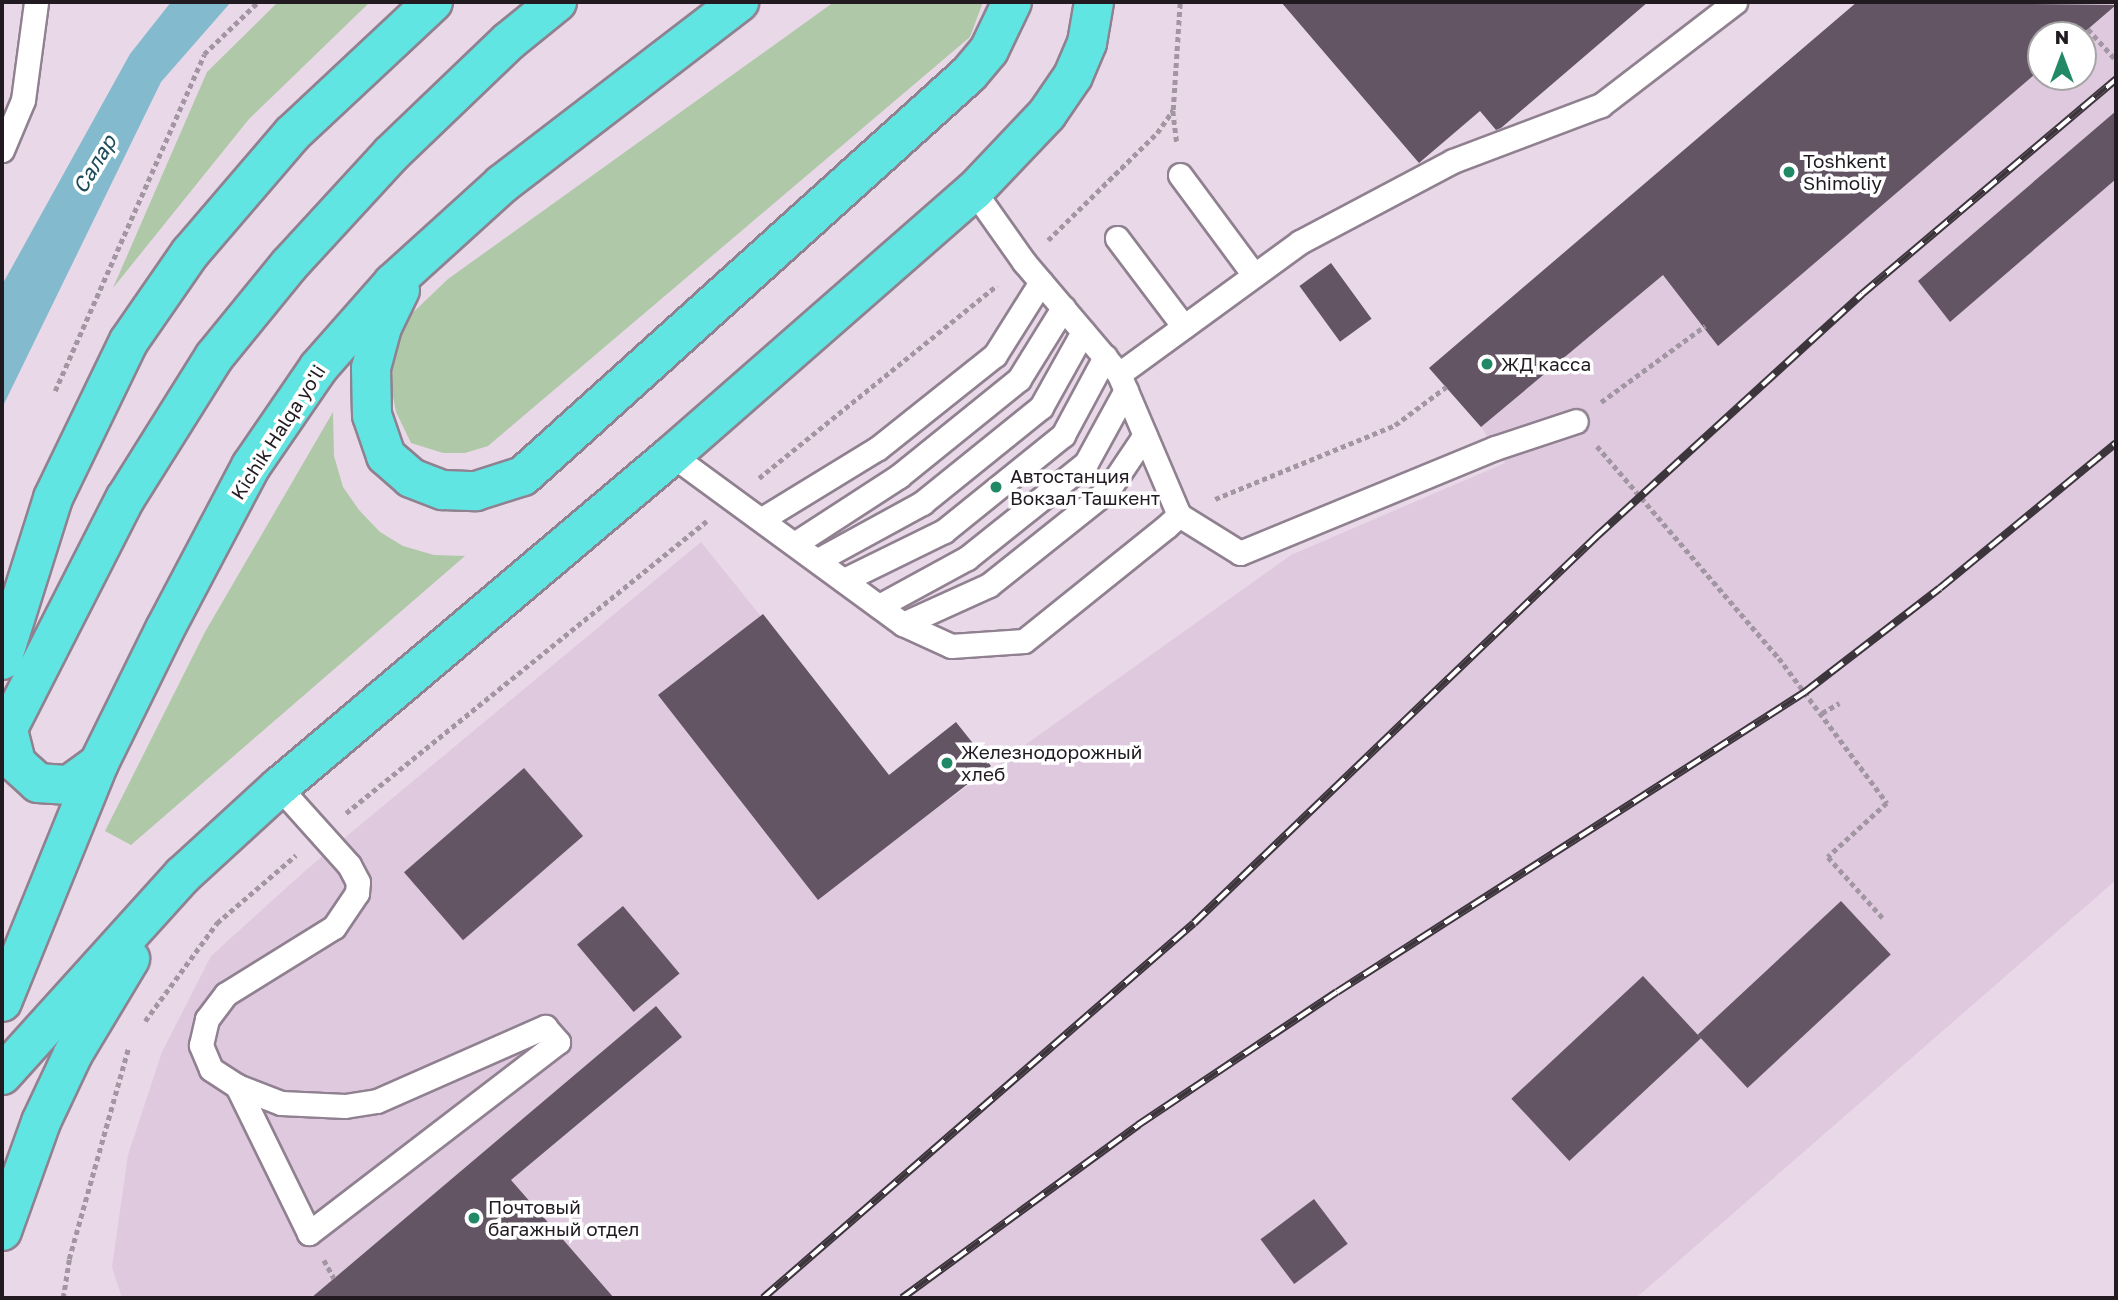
<!DOCTYPE html>
<meta charset="utf-8">
<style>
body{margin:0}
#map{position:relative;width:2118px;height:1300px;overflow:hidden;background:#e9d8e8;font-family:"Golos Text",sans-serif}
div>[style]{position:absolute}
.built>*{inset:0;background:#dfc9df}
.green>*{inset:0;background:#afc8a8}
.water>*{inset:0;background:#83bacd}
.building>*{inset:0;background:#635563;transform-origin:0 0}
.path>*{height:4.5px;margin-top:-2.25px;transform-origin:0;background:repeating-linear-gradient(90deg,#a396a3 0 5px,transparent 0 8.5px)}
.roads{filter:drop-shadow(2px 0 #908190) drop-shadow(-2px 0 #908190) drop-shadow(0 2px #908190) drop-shadow(0 -2px #908190)}
.lane>*{height:23px;margin:-11.5px;padding:0 11.5px;transform-origin:11.5px;border-radius:11.5px;background:#fff}
.highway>*{height:38px;margin:-19px;padding:0 19px;transform-origin:19px;border-radius:19px;background:#60e5e2}
.rail>*{height:8px;margin-top:-4px;transform-origin:0;background:repeating-linear-gradient(90deg,#fff 0 16px,#3d353c 0 32px);box-sizing:border-box;border-block:2px solid #3d353c}
.dots>*{width:19px;height:19px;translate:-50% -50%;box-sizing:border-box;border:4px solid #fff;border-radius:50%}
span{translate:-50% -50%;white-space:nowrap;text-align:center;line-height:1.15;-webkit-text-stroke:7px #fff;paint-order:stroke}
.poi-label{font-size:19px;color:#211b21}
.left{translate:0 -50%;text-align:left}
.street-label{font-size:19px;color:#211b21}
.water-label{font-size:21px;color:#1b4a58;font-style:italic}
.frame{position:absolute;inset:0;border:4px solid #211b21;pointer-events:none}
.north{position:absolute;left:2027px;top:21px;width:70px;height:70px;box-sizing:border-box;background:#fff;border:2px solid #a6a4a6;border-radius:50%;rotate:0deg;font-size:19px;font-weight:700;line-height:28px;text-align:center;color:#211b21}
.north::after{content:'';display:block;margin:auto;width:24px;height:32px;background:#218966;clip-path:polygon(50% 0,100% 100%,50% 72%,0 100%)}
</style>
<div id="map">
<div class="built">
<div style="clip-path:polygon(evenodd,1857px 2px,2116px 2px,2116px 880px,1636px 1298px,122px 1298px,112px 1267px,128px 1155px,162px 1052px,211px 956px,306px 870px,701px 542px,923px 818px,1291px 555px,1505px 463px,1481px 427px,1429px 368px,1857px 2px,2041px 35px,2083px 35px,2083px 77px,2041px 77px,2041px 35px)"></div>
</div>
<div class="green">
<div style="clip-path:polygon(278px 2px,370px 2px,249px 119px,113px 288px,207px 72px)"></div>
<div style="clip-path:polygon(834px 2px,983px 2px,970px 37px,488px 446px,465px 453px,443px 453px,411px 443px,396px 412px,390px 382px,391px 354px,404px 321px,448px 279px)"></div>
<div style="clip-path:polygon(333px 412px,334px 456px,343px 487px,359px 510px,380px 532px,403px 546px,434px 555px,465px 556px,131px 845px,105px 831px,205px 632px)"></div>
</div>
<div class="water">
<div style="clip-path:polygon(171px 2px,231px 2px,161px 82px,2px 408px,2px 285px,130px 54px)"></div>
</div>
<div class="building">
<div style="clip-path:polygon(1281px 2px,1648px 2px,1501px 128px,1496px 130px,1480px 111px,1419px 163px)"></div>
<div style="clip-path:polygon(1857px 2px,2116px 5px,2081px 35px,2041px 35px,2041px 69px,1718px 346px,1663px 275px,1481px 427px,1429px 368px)"></div>
<div style="clip-path:polygon(2116px 111px,2116px 179px,1950px 322px,1918px 281px)"></div>
<div style="left:1331px;top:263px;width:69px;height:39px;rotate:54deg"></div>
<div style="clip-path:polygon(763px 614px,889px 775px,956px 722px,991px 766px,818px 900px,658px 695px)"></div>
<div style="left:524px;top:768px;width:90px;height:159px;rotate:49deg"></div>
<div style="left:1841px;top:901px;width:73px;height:196px;rotate:47deg"></div>
<div style="left:623px;top:906px;width:88px;height:60px;rotate:50deg"></div>
<div style="left:1643px;top:976px;width:85px;height:180px;rotate:47deg"></div>
<div style="clip-path:polygon(656px 1006px,682px 1037px,511px 1180px,614px 1298px,311px 1298px)"></div>
<div style="left:1314px;top:1199px;width:56px;height:67px;rotate:53deg"></div>
</div>
<div class="path">
<div style="left:2088px;top:29px;width:42px;rotate:47.9deg"></div>
<div style="left:1173px;top:111px;width:33px;rotate:83deg"></div>
<div style="left:1048px;top:240px;width:153px;rotate:-44.5deg"></div>
<div style="left:1157px;top:133px;width:28px;rotate:-55deg"></div>
<div style="left:1173px;top:110px;width:108px;rotate:-86.3deg"></div>
<div style="left:55px;top:391px;width:368px;rotate:-66.1deg"></div>
<div style="left:204px;top:54px;width:75px;rotate:-43.9deg"></div>
<div style="left:1601px;top:402px;width:129px;rotate:-36.2deg"></div>
<div style="left:1597px;top:446px;width:279px;rotate:49.4deg"></div>
<div style="left:1779px;top:658px;width:181px;rotate:53.3deg"></div>
<div style="left:1887px;top:803px;width:80px;rotate:137.5deg"></div>
<div style="left:1828px;top:857px;width:82px;rotate:48deg"></div>
<div style="left:759px;top:478px;width:306px;rotate:-39deg"></div>
<div style="left:1215px;top:499px;width:195px;rotate:-22.3deg"></div>
<div style="left:1395px;top:425px;width:64px;rotate:-36.7deg"></div>
<div style="left:1822px;top:713px;width:20px;rotate:-30deg"></div>
<div style="left:346px;top:813px;width:464px;rotate:-39deg"></div>
<div style="left:145px;top:1021px;width:122px;rotate:-53.7deg"></div>
<div style="left:217px;top:923px;width:104px;rotate:-40.7deg"></div>
<div style="left:324px;top:1260px;width:21px;rotate:61deg"></div>
<div style="left:63px;top:1298px;width:39px;rotate:-81deg"></div>
<div style="left:69px;top:1259px;width:218px;rotate:-74.3deg"></div>
</div>
<div class="roads">
<div class="lane">
<div style="left:2px;top:150px;width:54px;rotate:-67.2deg"></div>
<div style="left:23px;top:100px;width:99px;rotate:-82.4deg"></div>
<div style="left:1180px;top:175px;width:124px;rotate:53.5deg"></div>
<div style="left:1117px;top:238px;width:111px;rotate:53deg"></div>
<div style="left:1119px;top:374px;width:224px;rotate:-36.1deg"></div>
<div style="left:1300px;top:242px;width:173px;rotate:-27.9deg"></div>
<div style="left:1453px;top:161px;width:158px;rotate:-20.7deg"></div>
<div style="left:1601px;top:105px;width:169px;rotate:-37.5deg"></div>
<div style="left:672px;top:455px;width:286px;rotate:36.2deg"></div>
<div style="left:903px;top:624px;width:53px;rotate:24.6deg"></div>
<div style="left:951px;top:646px;width:73px;rotate:-3.9deg"></div>
<div style="left:1024px;top:641px;width:182px;rotate:-38.8deg"></div>
<div style="left:1166px;top:527px;width:18px;rotate:-43deg"></div>
<div style="left:1179px;top:515px;width:153px;rotate:-113.1deg"></div>
<div style="left:1119px;top:374px;width:147px;rotate:-130.3deg"></div>
<div style="left:1024px;top:262px;width:87px;rotate:-125.2deg"></div>
<div style="left:1179px;top:515px;width:72px;rotate:31.9deg"></div>
<div style="left:1240px;top:553px;width:276px;rotate:-22.4deg"></div>
<div style="left:1495px;top:448px;width:85px;rotate:-18.4deg"></div>
<div style="left:762px;top:519px;width:136px;rotate:-31.5deg"></div>
<div style="left:878px;top:448px;width:149px;rotate:-38.5deg"></div>
<div style="left:995px;top:355px;width:86px;rotate:-57.8deg"></div>
<div style="left:796px;top:543px;width:123px;rotate:-33deg"></div>
<div style="left:899px;top:476px;width:154px;rotate:-38.9deg"></div>
<div style="left:1019px;top:379px;width:84px;rotate:-58.2deg"></div>
<div style="left:818px;top:560px;width:119px;rotate:-28.7deg"></div>
<div style="left:922px;top:503px;width:153px;rotate:-38.9deg"></div>
<div style="left:1041px;top:407px;width:86px;rotate:-60.8deg"></div>
<div style="left:844px;top:580px;width:111px;rotate:-26.1deg"></div>
<div style="left:944px;top:531px;width:153px;rotate:-38.9deg"></div>
<div style="left:1063px;top:435px;width:89px;rotate:-61.7deg"></div>
<div style="left:879px;top:606px;width:100px;rotate:-28.6deg"></div>
<div style="left:967px;top:558px;width:152px;rotate:-38.6deg"></div>
<div style="left:1086px;top:463px;width:83px;rotate:-61.3deg"></div>
<div style="left:903px;top:624px;width:94px;rotate:-24.4deg"></div>
<div style="left:989px;top:585px;width:152px;rotate:-38.6deg"></div>
<div style="left:1108px;top:490px;width:66px;rotate:-56.1deg"></div>
<div style="left:237px;top:1086px;width:47px;rotate:21.1deg"></div>
<div style="left:281px;top:1103px;width:64px;rotate:2.7deg"></div>
<div style="left:345px;top:1106px;width:32px;rotate:-9deg"></div>
<div style="left:377px;top:1101px;width:184px;rotate:-23.8deg"></div>
<div style="left:545px;top:1027px;width:20px;rotate:49deg"></div>
<div style="left:558px;top:1042px;width:314px;rotate:142.5deg"></div>
<div style="left:309px;top:1233px;width:164px;rotate:-116.1deg"></div>
<div style="left:237px;top:1086px;width:31px;rotate:-147deg"></div>
<div style="left:211px;top:1069px;width:26px;rotate:-113deg"></div>
<div style="left:201px;top:1045px;width:27px;rotate:-77deg"></div>
<div style="left:207px;top:1019px;width:31px;rotate:-53deg"></div>
<div style="left:226px;top:994px;width:127px;rotate:-31.8deg"></div>
<div style="left:334px;top:927px;width:41px;rotate:-55.9deg"></div>
<div style="left:357px;top:893px;width:11px;rotate:-85deg"></div>
<div style="left:358px;top:882px;width:19px;rotate:-118deg"></div>
<div style="left:349px;top:865px;width:105px;rotate:-131.9deg"></div>
</div>
<div class="highway">
<div style="left:400px;top:290px;width:41px;rotate:115.9deg"></div>
<div style="left:382px;top:327px;width:42px;rotate:105deg"></div>
<div style="left:371px;top:368px;width:47px;rotate:88.8deg"></div>
<div style="left:372px;top:415px;width:43px;rotate:71.1deg"></div>
<div style="left:386px;top:456px;width:33px;rotate:41deg"></div>
<div style="left:411px;top:478px;width:34px;rotate:21deg"></div>
<div style="left:443px;top:490px;width:33px;rotate:2deg"></div>
<div style="left:476px;top:491px;width:49px;rotate:-17.7deg"></div>
<div style="left:523px;top:476px;width:600px;rotate:-42.03deg"></div>
<div style="left:969px;top:74px;width:31px;rotate:-50deg"></div>
<div style="left:989px;top:50px;width:53px;rotate:-64.4deg"></div>
<div style="left:2px;top:660px;width:170px;rotate:-72.5deg"></div>
<div style="left:53px;top:498px;width:174px;rotate:-64.2deg"></div>
<div style="left:129px;top:341px;width:107px;rotate:-55.3deg"></div>
<div style="left:190px;top:253px;width:157px;rotate:-49.4deg"></div>
<div style="left:292px;top:134px;width:193px;rotate:-43.1deg"></div>
<div style="left:7px;top:726px;width:38px;rotate:76deg"></div>
<div style="left:16px;top:763px;width:30px;rotate:42deg"></div>
<div style="left:38px;top:783px;width:31px;rotate:4deg"></div>
<div style="left:69px;top:785px;width:37px;rotate:-36deg"></div>
<div style="left:2px;top:740px;width:271px;rotate:-63deg"></div>
<div style="left:125px;top:499px;width:168px;rotate:-57.9deg"></div>
<div style="left:214px;top:357px;width:119px;rotate:-50.8deg"></div>
<div style="left:289px;top:265px;width:151px;rotate:-47.4deg"></div>
<div style="left:391px;top:154px;width:163px;rotate:-43.8deg"></div>
<div style="left:509px;top:41px;width:62px;rotate:-39.1deg"></div>
<div style="left:2px;top:1002px;width:258px;rotate:-67.9deg"></div>
<div style="left:99px;top:763px;width:149px;rotate:-63.8deg"></div>
<div style="left:165px;top:629px;width:184px;rotate:-62.2deg"></div>
<div style="left:251px;top:466px;width:120px;rotate:-55.5deg"></div>
<div style="left:319px;top:367px;width:112px;rotate:-48.6deg"></div>
<div style="left:393px;top:283px;width:147px;rotate:-42.2deg"></div>
<div style="left:502px;top:184px;width:299px;rotate:-37.5deg"></div>
<div style="left:2px;top:1075px;width:270px;rotate:-47.9deg"></div>
<div style="left:183px;top:875px;width:130px;rotate:-42.5deg"></div>
<div style="left:279px;top:787px;width:514px;rotate:-40.19deg"></div>
<div style="left:672px;top:455px;width:401px;rotate:-41.2deg"></div>
<div style="left:974px;top:191px;width:106px;rotate:-46.5deg"></div>
<div style="left:1047px;top:114px;width:46px;rotate:-55.6deg"></div>
<div style="left:1073px;top:76px;width:36px;rotate:-67deg"></div>
<div style="left:1087px;top:43px;width:42px;rotate:-80.3deg"></div>
<div style="left:2px;top:1231px;width:116px;rotate:-70.3deg"></div>
<div style="left:41px;top:1122px;width:75px;rotate:-64.8deg"></div>
<div style="left:73px;top:1054px;width:111px;rotate:-59deg"></div>
</div>
</div>
<div class="rail">
<div style="left:763px;top:1298px;width:571px;rotate:-41.03deg"></div>
<div style="left:1194px;top:923px;width:559px;rotate:-43.84deg"></div>
<div style="left:1597px;top:536px;width:359px;rotate:-42.4deg"></div>
<div style="left:1862px;top:294px;width:333px;rotate:-40.2deg"></div>
<div style="left:902px;top:1298px;width:293px;rotate:-36.2deg"></div>
<div style="left:1138px;top:1125px;width:239px;rotate:-33.8deg"></div>
<div style="left:1337px;top:992px;width:556px;rotate:-32.66deg"></div>
<div style="left:1805px;top:692px;width:170px;rotate:-37.6deg"></div>
<div style="left:1940px;top:588px;width:228px;rotate:-39.5deg"></div>
</div>
<div class="dots">
<div style="left:1789px;top:172px;background:#218966"></div>
<div style="left:1487px;top:364px;background:#218966"></div>
<div style="left:996px;top:487px;background:#218966"></div>
<div style="left:947px;top:763px;background:#218966"></div>
<div style="left:474px;top:1218px;background:#218966"></div>
</div>
<div class="poi-label">
<span class="left" style="left:1803px;top:172px">Toshkent<br>Shimoliy</span>
<span class="left" style="left:1501px;top:364px">ЖД касса</span>
<span class="left" style="left:1010px;top:487px">Автостанция<br>Вокзал Ташкент</span>
<span class="left" style="left:961px;top:763px">Железнодорожный<br>хлеб</span>
<span class="left" style="left:488px;top:1218px">Почтовый<br>багажный отдел</span>
</div>
<div class="street-label">
<span style="left:278px;top:432px;rotate:-57deg">Kichik Halqa yo'li</span>
</div>
<div class="water-label">
<span style="left:94px;top:164px;rotate:-59deg">Салар</span>
</div>
<div class="frame"></div>
<div class="north">N</div>
</div>
